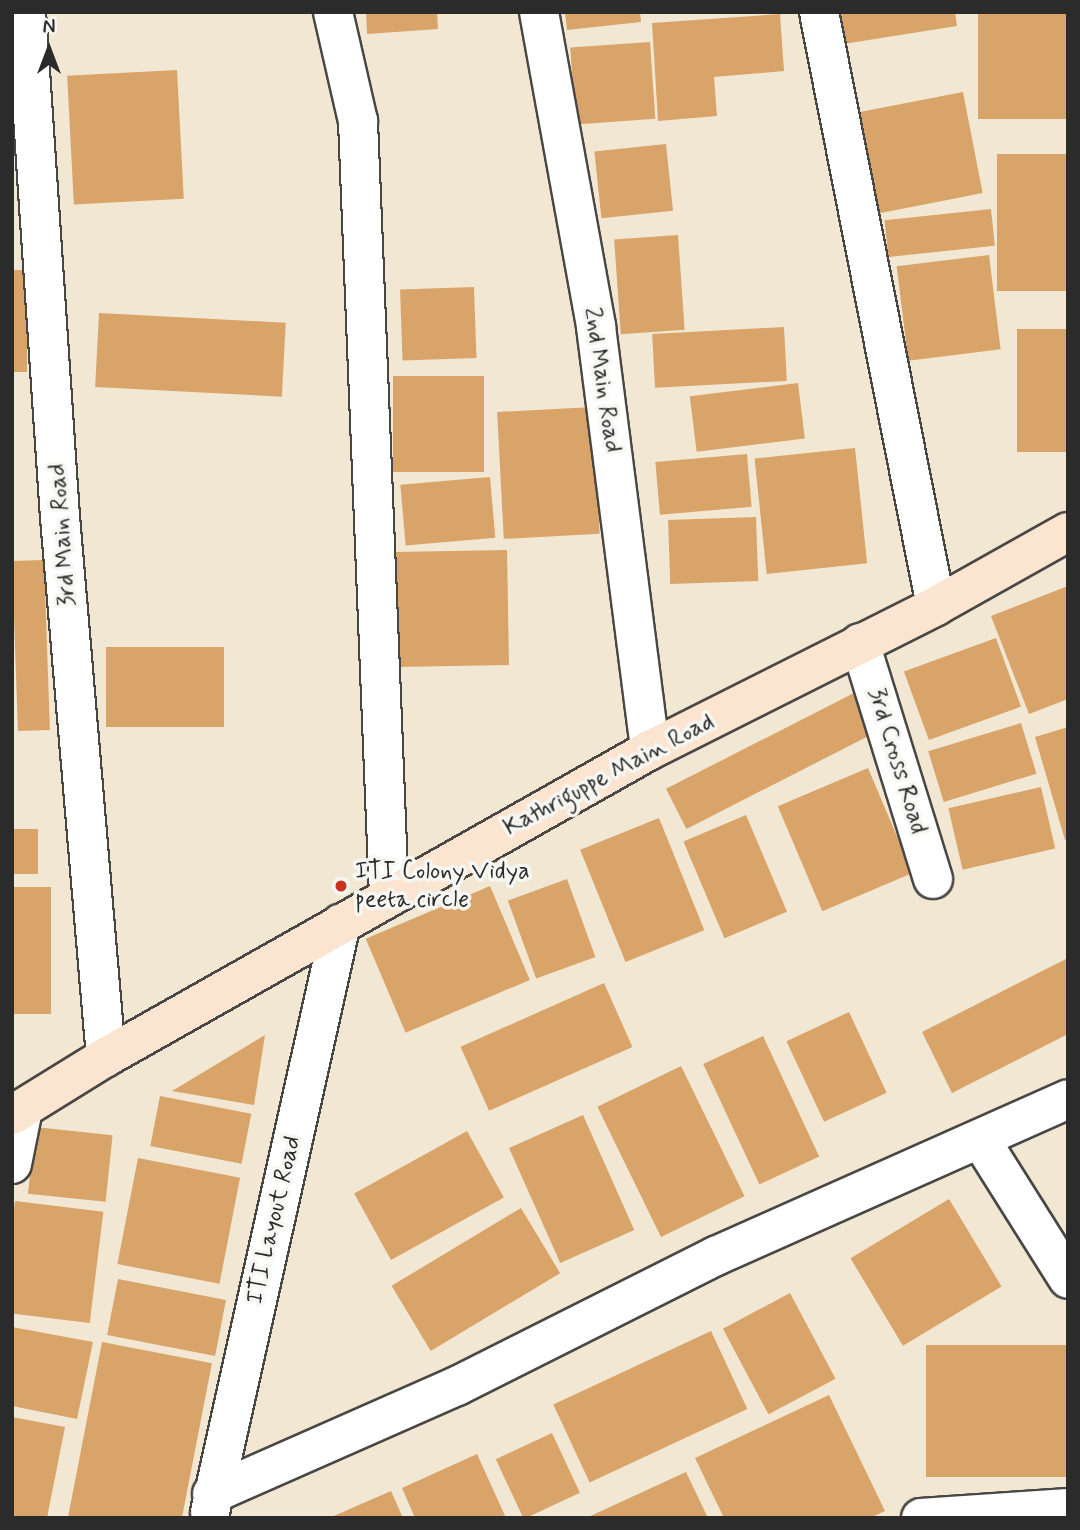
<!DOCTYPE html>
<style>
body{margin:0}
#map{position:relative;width:1080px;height:1530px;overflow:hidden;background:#f2e7d3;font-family:Mynerve,sans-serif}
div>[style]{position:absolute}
.building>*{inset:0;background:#d9a469;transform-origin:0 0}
.roads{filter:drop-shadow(2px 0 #494744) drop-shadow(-2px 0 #494744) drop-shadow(0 2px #494744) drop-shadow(0 -2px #494744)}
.street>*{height:38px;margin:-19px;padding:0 19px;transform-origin:19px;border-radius:19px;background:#fff}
.secondary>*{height:38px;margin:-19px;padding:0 19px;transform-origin:19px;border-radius:19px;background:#fce5d0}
.dots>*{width:19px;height:19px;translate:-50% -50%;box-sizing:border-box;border:4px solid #f6f6f2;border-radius:50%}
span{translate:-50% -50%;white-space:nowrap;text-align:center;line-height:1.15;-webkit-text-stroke:7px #f6f6f2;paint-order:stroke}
.street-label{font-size:24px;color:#2b2b2b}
.poi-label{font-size:24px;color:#2b2b2b}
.left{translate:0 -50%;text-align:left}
.frame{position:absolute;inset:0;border:14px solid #2b2b2b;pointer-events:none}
.north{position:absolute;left:14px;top:14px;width:70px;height:70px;-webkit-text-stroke:5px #f6f6f2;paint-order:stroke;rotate:0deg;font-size:19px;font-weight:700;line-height:28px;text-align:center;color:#2b2b2b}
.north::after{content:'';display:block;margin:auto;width:24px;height:32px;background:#2b2b2b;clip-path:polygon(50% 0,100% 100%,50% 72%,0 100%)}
</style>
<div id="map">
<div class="building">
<div style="clip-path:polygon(366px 12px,437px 12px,438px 29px,367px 34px)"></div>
<div style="clip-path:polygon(565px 12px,640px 12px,641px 22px,567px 30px)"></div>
<div style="clip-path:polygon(832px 12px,955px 12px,957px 26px,837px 45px)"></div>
<div style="left:978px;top:12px;width:90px;height:107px"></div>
<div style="clip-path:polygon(780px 14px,784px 71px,714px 77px,717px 116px,658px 121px,652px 23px)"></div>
<div style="left:650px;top:42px;width:77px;height:80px;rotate:86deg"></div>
<div style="left:177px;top:70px;width:129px;height:110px;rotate:87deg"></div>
<div style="left:963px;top:92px;width:103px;height:109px;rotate:79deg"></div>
<div style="left:666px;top:144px;width:67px;height:72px;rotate:84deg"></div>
<div style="left:1068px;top:154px;width:137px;height:71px;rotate:90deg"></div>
<div style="left:991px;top:209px;width:37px;height:107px;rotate:84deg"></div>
<div style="left:678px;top:235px;width:95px;height:64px;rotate:86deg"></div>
<div style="left:989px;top:255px;width:95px;height:93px;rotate:83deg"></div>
<div style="left:12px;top:270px;width:15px;height:102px"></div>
<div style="left:474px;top:287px;width:71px;height:74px;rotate:88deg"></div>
<div style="left:99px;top:313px;width:187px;height:74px;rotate:3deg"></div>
<div style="left:784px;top:327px;width:54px;height:132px;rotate:87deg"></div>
<div style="left:1068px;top:329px;width:123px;height:51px;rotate:90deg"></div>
<div style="left:393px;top:376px;width:91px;height:96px"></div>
<div style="left:798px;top:383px;width:56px;height:109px;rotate:83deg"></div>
<div style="left:593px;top:407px;width:127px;height:96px;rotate:87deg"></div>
<div style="left:855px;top:448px;width:116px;height:101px;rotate:84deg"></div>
<div style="left:747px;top:454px;width:53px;height:92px;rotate:85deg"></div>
<div style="left:490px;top:477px;width:61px;height:90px;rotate:85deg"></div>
<div style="left:756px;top:517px;width:64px;height:88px;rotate:88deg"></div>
<div style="left:507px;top:550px;width:115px;height:112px;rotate:89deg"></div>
<div style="left:44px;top:560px;width:170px;height:32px;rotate:88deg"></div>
<div style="clip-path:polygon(1068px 586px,1068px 699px,1029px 714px,991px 616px)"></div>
<div style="left:996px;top:638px;width:73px;height:98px;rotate:70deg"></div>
<div style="left:106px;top:647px;width:118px;height:80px"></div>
<div style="left:854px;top:693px;width:45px;height:211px;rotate:63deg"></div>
<div style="left:1021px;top:723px;width:53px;height:97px;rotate:73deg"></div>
<div style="clip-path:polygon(1068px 727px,1068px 839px,1065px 840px,1035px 737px)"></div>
<div style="left:868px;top:768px;width:114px;height:98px;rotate:67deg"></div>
<div style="left:1041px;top:787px;width:63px;height:95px;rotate:77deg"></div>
<div style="left:746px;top:815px;width:105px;height:68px;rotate:67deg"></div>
<div style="left:659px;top:818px;width:121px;height:85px;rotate:68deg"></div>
<div style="left:12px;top:829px;width:26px;height:45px"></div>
<div style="left:567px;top:879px;width:83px;height:63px;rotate:70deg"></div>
<div style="left:490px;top:886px;width:102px;height:135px;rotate:67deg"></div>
<div style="left:12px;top:887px;width:39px;height:127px"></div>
<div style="clip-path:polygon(1068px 958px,1068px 1034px,952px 1093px,922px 1032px)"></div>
<div style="left:604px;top:983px;width:70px;height:157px;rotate:66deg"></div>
<div style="left:849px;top:1012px;width:89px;height:69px;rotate:65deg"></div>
<div style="clip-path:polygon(265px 1035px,254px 1105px,172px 1091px)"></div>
<div style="left:763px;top:1036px;width:133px;height:66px;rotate:65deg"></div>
<div style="left:681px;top:1066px;width:145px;height:93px;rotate:64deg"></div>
<div style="left:160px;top:1096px;width:93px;height:51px;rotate:11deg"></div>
<div style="left:583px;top:1115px;width:126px;height:81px;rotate:66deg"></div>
<div style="left:35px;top:1127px;width:78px;height:67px;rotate:6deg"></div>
<div style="left:467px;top:1131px;width:76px;height:129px;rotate:61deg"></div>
<div style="left:138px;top:1158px;width:104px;height:108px;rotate:11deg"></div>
<div style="left:949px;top:1199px;width:102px;height:115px;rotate:59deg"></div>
<div style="left:15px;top:1201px;width:89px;height:112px;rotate:7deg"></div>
<div style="left:521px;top:1208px;width:76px;height:151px;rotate:59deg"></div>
<div style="left:118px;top:1279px;width:110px;height:57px;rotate:11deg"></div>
<div style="left:790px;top:1293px;width:97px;height:76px;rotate:62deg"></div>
<div style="clip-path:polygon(12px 1327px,93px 1342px,77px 1419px,12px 1406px)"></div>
<div style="left:711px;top:1331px;width:86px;height:174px;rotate:65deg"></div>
<div style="left:102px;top:1342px;width:112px;height:179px;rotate:11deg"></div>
<div style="left:1068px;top:1345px;width:132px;height:142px;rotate:90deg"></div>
<div style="clip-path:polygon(829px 1395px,885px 1511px,870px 1518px,724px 1518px,695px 1458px)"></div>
<div style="clip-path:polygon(12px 1417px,65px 1427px,47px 1518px,12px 1518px)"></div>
<div style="left:552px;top:1433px;width:66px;height:62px;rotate:65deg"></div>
<div style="clip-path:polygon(477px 1454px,506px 1518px,415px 1518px,402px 1488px)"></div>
<div style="clip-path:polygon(686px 1472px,708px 1518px,586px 1518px)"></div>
<div style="clip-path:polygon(391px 1491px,403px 1518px,329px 1518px)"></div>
</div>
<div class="roads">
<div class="street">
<div style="left:26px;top:12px;width:506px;rotate:86.15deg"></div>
<div style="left:60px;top:517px;width:542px;rotate:85.13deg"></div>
<div style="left:333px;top:12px;width:112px;rotate:77.1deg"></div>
<div style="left:358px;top:121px;width:776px;rotate:87.71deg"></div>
<div style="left:539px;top:12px;width:320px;rotate:79.7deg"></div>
<div style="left:596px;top:327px;width:426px;rotate:82.7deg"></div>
<div style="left:819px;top:12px;width:605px;rotate:78.86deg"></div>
<div style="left:860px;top:643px;width:247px;rotate:72.8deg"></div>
<div style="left:980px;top:1139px;width:165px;rotate:57.8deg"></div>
<div style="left:12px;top:1164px;width:56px;rotate:-78.7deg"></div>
<div style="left:212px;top:1494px;width:268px;rotate:-23.8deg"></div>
<div style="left:457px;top:1386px;width:290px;rotate:-26.7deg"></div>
<div style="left:716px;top:1256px;width:385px;rotate:-24deg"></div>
<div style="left:210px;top:1512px;width:603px;rotate:-77.46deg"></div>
<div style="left:921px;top:1518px;width:147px;rotate:-3.9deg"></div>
</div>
<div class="secondary">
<div style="left:12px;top:1115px;width:110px;rotate:-31.7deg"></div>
<div style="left:106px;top:1057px;width:625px;rotate:-29.44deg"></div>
<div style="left:650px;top:750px;width:320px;rotate:-26.7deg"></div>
<div style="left:936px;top:606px;width:151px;rotate:-29.3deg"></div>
</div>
</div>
<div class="dots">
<div style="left:341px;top:886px;background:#c8321e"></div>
</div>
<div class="street-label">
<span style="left:602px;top:380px;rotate:82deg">2nd Main Road</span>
<span style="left:63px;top:535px;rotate:-94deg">3rd Main Road</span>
<span style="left:897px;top:761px;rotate:73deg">3rd Cross Road</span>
<span style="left:609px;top:775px;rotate:-28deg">Kathriguppe Main Road</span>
<span style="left:274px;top:1220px;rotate:-77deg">ITI Layout Road</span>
</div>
<div class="poi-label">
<span class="left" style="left:355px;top:886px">ITI Colony Vidya<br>peeta circle</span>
</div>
<div class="frame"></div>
<div class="north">N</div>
</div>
